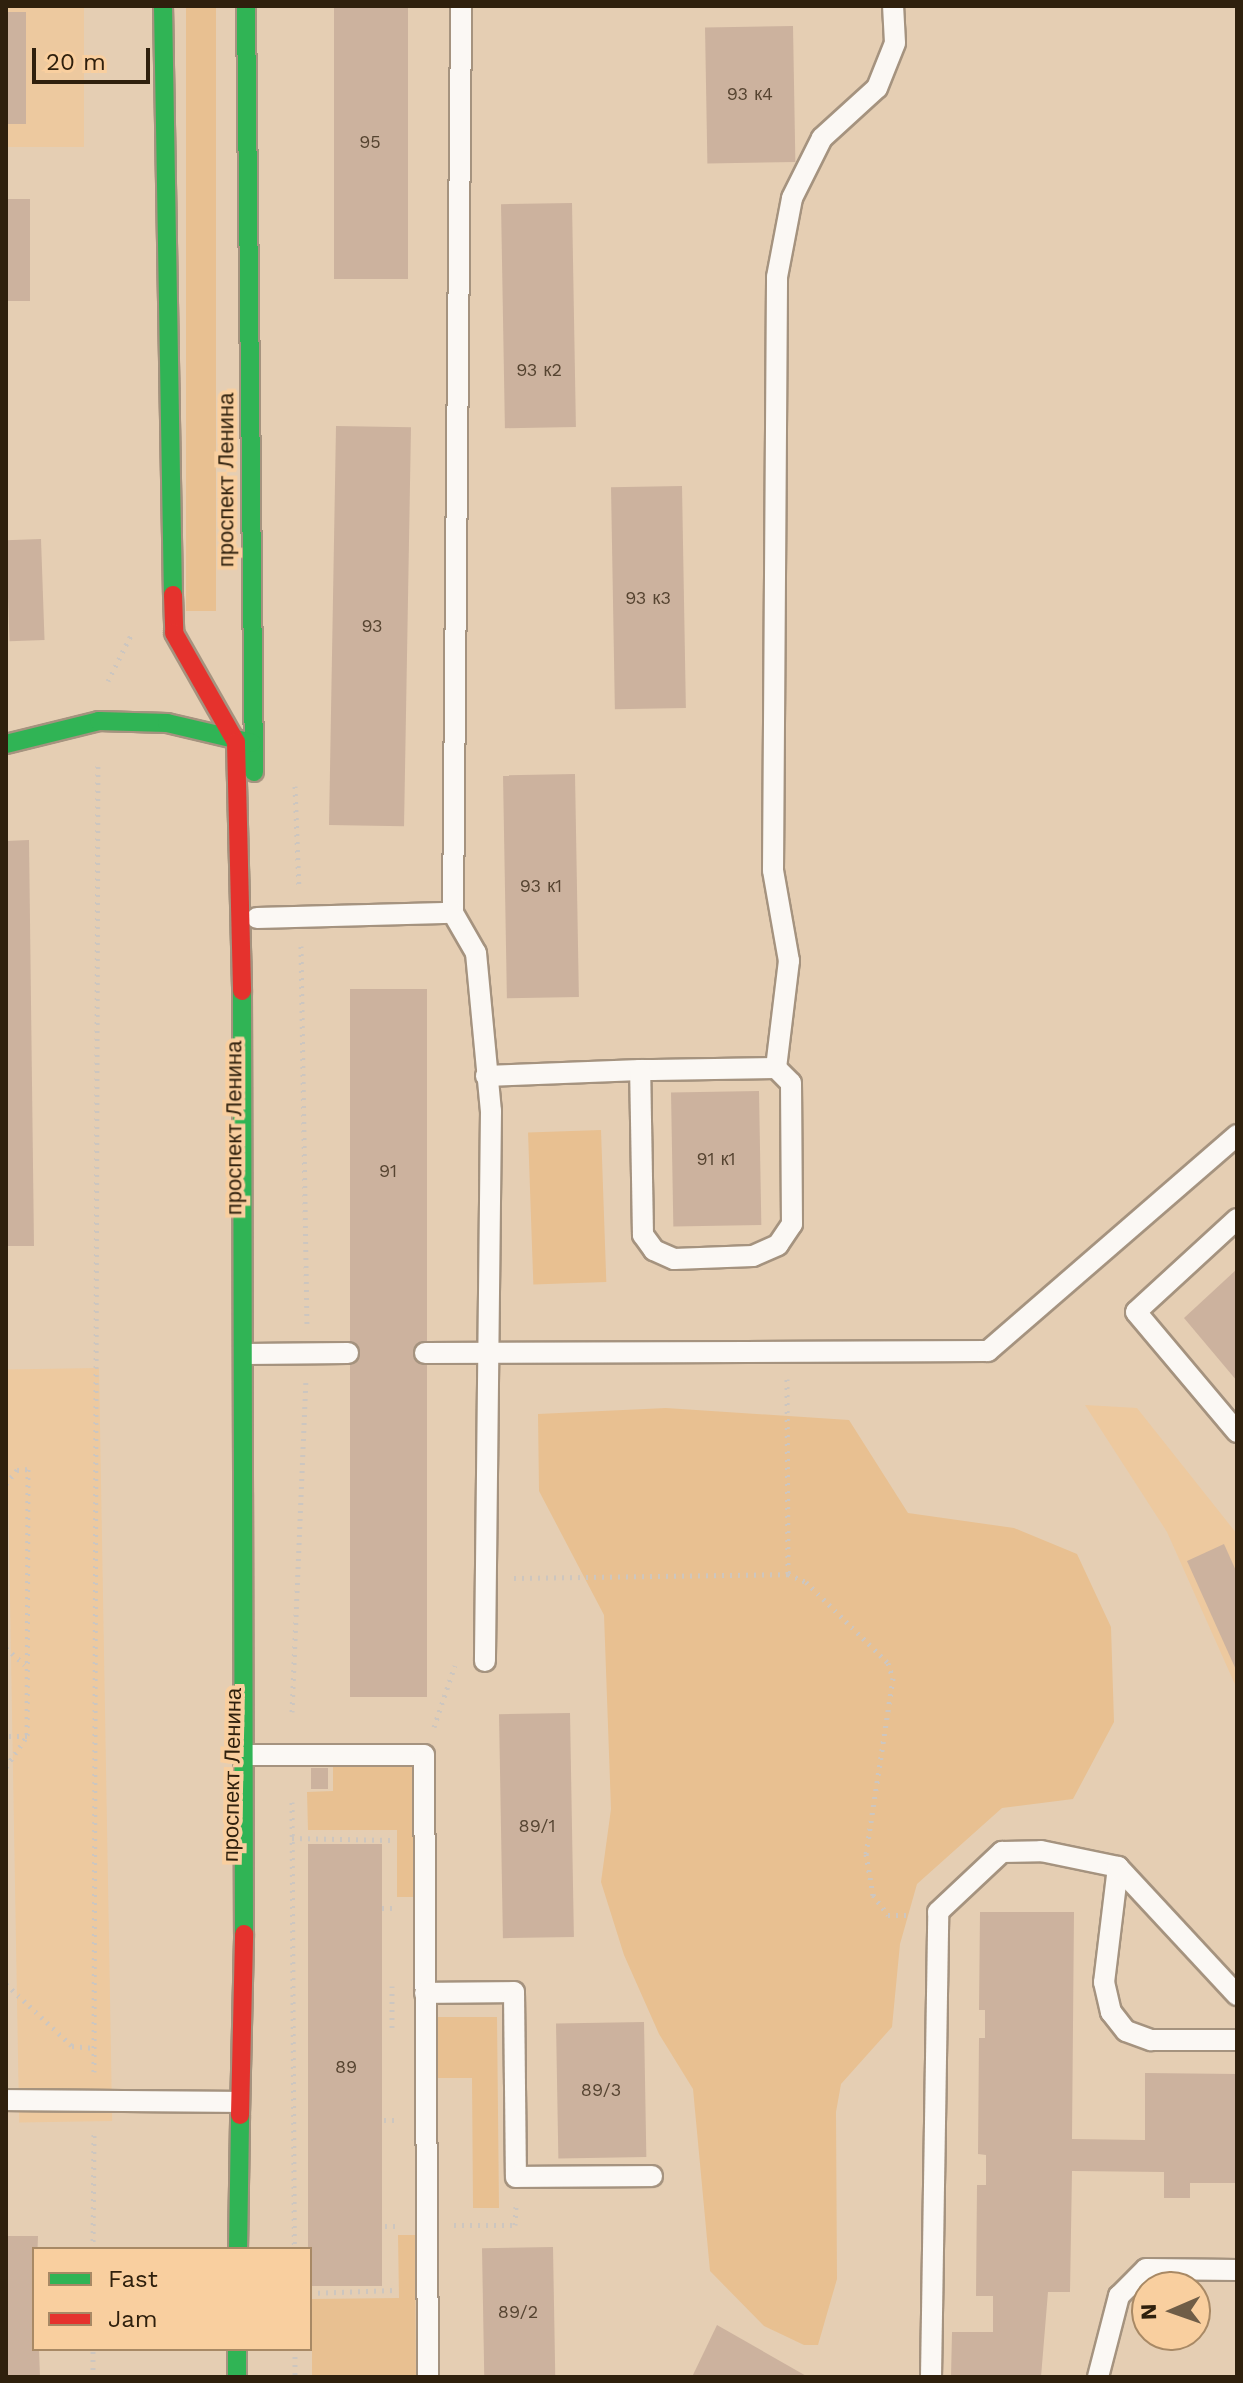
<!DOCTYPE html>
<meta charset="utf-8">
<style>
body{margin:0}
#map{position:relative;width:1243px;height:2383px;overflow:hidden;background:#e5ceb3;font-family:"Work Sans",sans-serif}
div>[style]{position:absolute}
.built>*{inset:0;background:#edc99f;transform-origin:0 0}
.green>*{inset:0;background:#e8c091;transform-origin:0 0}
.building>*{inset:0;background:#ccb29e;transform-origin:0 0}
.path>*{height:5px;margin-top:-2.5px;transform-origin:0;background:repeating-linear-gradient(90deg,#cdc6bf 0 2px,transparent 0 8px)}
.roads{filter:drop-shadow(2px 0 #a5937f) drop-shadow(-2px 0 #a5937f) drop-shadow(0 2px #a5937f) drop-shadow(0 -2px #a5937f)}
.lane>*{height:20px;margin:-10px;padding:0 10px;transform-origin:10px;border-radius:10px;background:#fbf8f4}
.fast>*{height:18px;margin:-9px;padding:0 9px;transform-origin:9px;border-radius:9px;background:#30b455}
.jam>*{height:18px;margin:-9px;padding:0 9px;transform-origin:9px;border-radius:9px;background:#e5322d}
span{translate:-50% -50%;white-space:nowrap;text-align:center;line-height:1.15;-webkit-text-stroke:8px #f9cf9f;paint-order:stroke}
.number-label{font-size:18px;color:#564431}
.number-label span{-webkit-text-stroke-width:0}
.street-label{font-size:22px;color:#2f200d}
.frame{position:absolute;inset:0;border:8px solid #2f200d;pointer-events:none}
.legend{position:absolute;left:32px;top:2247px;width:280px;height:104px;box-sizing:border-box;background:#f9cf9f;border:2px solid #a88965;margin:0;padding:10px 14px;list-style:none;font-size:24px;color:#2f200d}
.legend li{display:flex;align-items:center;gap:16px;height:40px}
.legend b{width:40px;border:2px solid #a88965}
.north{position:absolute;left:1131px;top:2271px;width:80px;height:80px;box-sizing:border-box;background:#f9cf9f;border:2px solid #a88965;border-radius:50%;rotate:268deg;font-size:22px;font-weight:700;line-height:32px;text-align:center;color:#2f200d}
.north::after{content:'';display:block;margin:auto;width:28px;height:36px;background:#6f5d47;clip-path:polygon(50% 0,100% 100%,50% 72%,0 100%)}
.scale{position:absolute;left:32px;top:48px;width:118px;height:36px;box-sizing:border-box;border:4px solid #2f200d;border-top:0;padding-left:10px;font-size:24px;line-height:28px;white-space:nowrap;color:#2f200d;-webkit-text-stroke:6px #f9cf9f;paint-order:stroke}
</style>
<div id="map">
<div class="built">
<div style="left:6px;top:6px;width:78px;height:141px"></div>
<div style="left:99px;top:1368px;width:753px;height:93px;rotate:89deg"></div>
<div style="clip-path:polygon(1085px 1405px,1137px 1408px,1237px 1534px,1237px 1689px,1167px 1532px)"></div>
</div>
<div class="green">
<div style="left:186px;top:6px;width:30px;height:605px"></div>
<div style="left:601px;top:1130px;width:152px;height:73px;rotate:88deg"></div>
<div style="clip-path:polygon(666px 1408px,849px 1420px,908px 1513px,1014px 1528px,1077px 1554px,1111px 1627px,1114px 1722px,1073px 1799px,1002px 1808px,917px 1884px,900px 1944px,892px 2027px,841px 2084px,836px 2112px,837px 2279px,818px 2345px,804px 2345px,764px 2326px,710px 2271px,693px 2089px,659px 2034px,624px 1955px,601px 1882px,611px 1809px,604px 1615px,539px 1491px,538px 1414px)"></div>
<div style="clip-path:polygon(413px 1766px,414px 1897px,397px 1897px,397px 1830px,308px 1830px,307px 1792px,333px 1791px,333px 1767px)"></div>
<div style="clip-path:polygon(438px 2017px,497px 2017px,499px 2208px,473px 2208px,472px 2078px,438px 2078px)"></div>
<div style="clip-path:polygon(398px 2235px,415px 2235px,416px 2377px,312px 2377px,312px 2299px,399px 2298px)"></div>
</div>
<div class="building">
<div style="left:334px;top:6px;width:74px;height:273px"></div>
<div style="left:6px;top:12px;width:20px;height:112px"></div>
<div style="left:793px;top:26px;width:136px;height:88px;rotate:89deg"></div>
<div style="left:6px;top:199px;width:24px;height:102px"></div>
<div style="left:572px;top:203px;width:224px;height:71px;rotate:89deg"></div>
<div style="left:336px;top:426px;width:75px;height:399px;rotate:1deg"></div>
<div style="left:682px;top:486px;width:222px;height:71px;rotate:89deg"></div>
<div style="left:41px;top:539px;width:101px;height:35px;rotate:88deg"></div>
<div style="left:575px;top:774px;width:223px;height:72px;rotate:89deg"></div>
<div style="clip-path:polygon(29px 840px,34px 1246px,6px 1246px,6px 841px)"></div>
<div style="left:350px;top:989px;width:77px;height:708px"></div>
<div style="left:759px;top:1091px;width:134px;height:88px;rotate:89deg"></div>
<div style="clip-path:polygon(1237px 1269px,1237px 1381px,1184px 1318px)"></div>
<div style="clip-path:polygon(1224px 1544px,1237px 1573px,1237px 1672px,1187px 1561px)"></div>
<div style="left:570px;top:1713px;width:224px;height:71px;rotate:89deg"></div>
<div style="left:311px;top:1768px;width:17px;height:21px"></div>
<div style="left:308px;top:1844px;width:74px;height:442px"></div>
<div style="clip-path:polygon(980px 1912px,1074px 1912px,1072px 2139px,1145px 2140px,1145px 2073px,1237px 2074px,1237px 2183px,1190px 2183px,1190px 2198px,1164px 2198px,1164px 2172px,1072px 2171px,1070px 2292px,1048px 2292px,1041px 2377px,951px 2377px,952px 2332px,993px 2332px,993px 2296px,976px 2296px,977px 2185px,986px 2185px,986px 2155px,978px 2154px,979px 2038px,985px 2038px,985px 2010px,979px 2010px)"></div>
<div style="left:644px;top:2022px;width:135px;height:88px;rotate:89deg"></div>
<div style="clip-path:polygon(6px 2236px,38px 2236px,34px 2349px,39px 2349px,40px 2377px,6px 2377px)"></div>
<div style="left:553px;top:2247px;width:130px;height:71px;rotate:89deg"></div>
<div style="clip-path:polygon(717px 2325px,808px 2377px,692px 2377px)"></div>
</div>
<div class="path">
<div style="left:108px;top:681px;width:54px;rotate:-63.4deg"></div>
<div style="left:295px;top:786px;width:102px;rotate:87.8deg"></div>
<div style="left:301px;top:946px;width:378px;rotate:89.1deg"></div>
<div style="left:787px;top:1379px;width:195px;rotate:89.7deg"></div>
<div style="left:6px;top:1484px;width:18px;rotate:-52deg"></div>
<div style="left:17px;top:1470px;width:11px;rotate:-5deg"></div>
<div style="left:28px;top:1469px;width:267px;rotate:90.2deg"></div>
<div style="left:27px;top:1736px;width:21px;rotate:180deg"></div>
<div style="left:514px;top:1578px;width:274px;rotate:-0.8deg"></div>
<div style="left:788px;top:1574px;width:20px;rotate:24deg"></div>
<div style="left:806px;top:1582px;width:115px;rotate:44.6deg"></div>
<div style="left:888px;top:1663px;width:16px;rotate:72deg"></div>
<div style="left:893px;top:1678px;width:178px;rotate:98.7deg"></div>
<div style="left:866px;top:1854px;width:42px;rotate:80.3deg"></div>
<div style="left:873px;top:1895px;width:25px;rotate:53deg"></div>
<div style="left:888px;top:1915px;width:21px"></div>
<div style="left:6px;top:1648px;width:25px;rotate:42deg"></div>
<div style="left:292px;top:1712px;width:330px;rotate:-87.6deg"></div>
<div style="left:434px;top:1727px;width:65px;rotate:-71.3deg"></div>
<div style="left:6px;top:1767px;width:37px;rotate:-56deg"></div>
<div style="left:292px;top:1802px;width:447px;rotate:89.7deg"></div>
<div style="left:292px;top:1838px;width:99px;rotate:1.2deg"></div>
<div style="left:382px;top:1908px;width:15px"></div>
<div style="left:6px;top:1984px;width:91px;rotate:43.2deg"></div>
<div style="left:72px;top:2046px;width:22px;rotate:5deg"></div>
<div style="left:392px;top:1986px;width:42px;rotate:90deg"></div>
<div style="left:94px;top:2072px;width:1310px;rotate:-89.83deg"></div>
<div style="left:384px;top:2120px;width:15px"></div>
<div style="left:454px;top:2225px;width:61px"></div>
<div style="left:515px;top:2225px;width:21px;rotate:-87deg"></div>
<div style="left:385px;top:2226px;width:15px"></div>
<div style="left:93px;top:2249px;width:119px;rotate:-89.5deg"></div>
<div style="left:310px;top:2293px;width:84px;rotate:-2deg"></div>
<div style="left:295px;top:2349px;width:28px;rotate:90deg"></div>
<div style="left:93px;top:2377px;width:28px;rotate:-90deg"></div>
</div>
<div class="roads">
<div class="lane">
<div style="left:453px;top:913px;width:907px;rotate:-89.49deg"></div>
<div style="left:257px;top:918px;width:196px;rotate:-1.5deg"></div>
<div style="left:453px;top:913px;width:46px;rotate:60.1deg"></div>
<div style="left:476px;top:953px;width:159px;rotate:84.6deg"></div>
<div style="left:491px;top:1111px;width:550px;rotate:90.63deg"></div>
<div style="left:776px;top:1068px;width:108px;rotate:-83.1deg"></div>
<div style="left:789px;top:961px;width:92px;rotate:-100deg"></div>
<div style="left:773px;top:870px;width:593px;rotate:-89.61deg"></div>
<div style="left:777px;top:277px;width:80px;rotate:-79.2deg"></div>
<div style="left:792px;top:198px;width:67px;rotate:-63.4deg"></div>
<div style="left:822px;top:138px;width:74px;rotate:-42.3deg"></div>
<div style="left:877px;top:88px;width:48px;rotate:-68.2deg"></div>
<div style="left:895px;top:43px;width:37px;rotate:-93deg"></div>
<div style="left:486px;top:1076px;width:154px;rotate:-2.2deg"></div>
<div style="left:640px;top:1070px;width:13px"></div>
<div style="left:653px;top:1070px;width:123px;rotate:-0.9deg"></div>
<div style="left:776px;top:1068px;width:21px;rotate:45deg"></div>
<div style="left:791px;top:1083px;width:141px;rotate:89.6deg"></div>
<div style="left:792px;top:1224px;width:25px;rotate:124deg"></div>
<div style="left:778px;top:1245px;width:27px;rotate:156deg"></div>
<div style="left:753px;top:1256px;width:79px;rotate:177.8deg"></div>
<div style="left:674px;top:1259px;width:22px;rotate:-156deg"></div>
<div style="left:654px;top:1250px;width:19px;rotate:-126deg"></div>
<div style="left:643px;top:1235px;width:165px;rotate:-91deg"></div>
<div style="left:1237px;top:1219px;width:137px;rotate:137.4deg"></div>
<div style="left:1136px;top:1312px;width:157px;rotate:49.9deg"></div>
<div style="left:425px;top:1353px;width:563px;rotate:-0.2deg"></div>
<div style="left:988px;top:1351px;width:330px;rotate:-40.9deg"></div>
<div style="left:246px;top:1354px;width:102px;rotate:-0.6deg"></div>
<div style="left:247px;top:1755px;width:177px"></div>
<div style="left:424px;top:1755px;width:622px;rotate:89.63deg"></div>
<div style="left:1118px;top:1867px;width:116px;rotate:96.9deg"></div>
<div style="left:1104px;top:1982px;width:31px;rotate:77deg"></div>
<div style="left:1111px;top:2012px;width:24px;rotate:52deg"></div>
<div style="left:1126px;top:2031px;width:27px;rotate:20deg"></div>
<div style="left:1151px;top:2040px;width:86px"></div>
<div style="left:425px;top:1993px;width:89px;rotate:-0.6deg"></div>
<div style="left:514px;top:1992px;width:185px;rotate:89.4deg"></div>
<div style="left:516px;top:2177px;width:136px;rotate:-0.4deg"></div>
<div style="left:6px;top:2100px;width:232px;rotate:0.5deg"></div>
<div style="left:931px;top:2377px;width:465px;rotate:-89.1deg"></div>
<div style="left:938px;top:1912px;width:88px;rotate:-43.2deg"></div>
<div style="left:1002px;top:1852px;width:39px;rotate:-1deg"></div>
<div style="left:1041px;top:1851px;width:79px;rotate:11.7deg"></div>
<div style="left:1118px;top:1867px;width:175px;rotate:47.1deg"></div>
<div style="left:1098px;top:2377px;width:84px;rotate:-75.5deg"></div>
<div style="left:1119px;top:2296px;width:38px;rotate:-45deg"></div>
<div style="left:1146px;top:2269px;width:91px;rotate:0.6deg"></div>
</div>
<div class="fast">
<div style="left:163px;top:6px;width:589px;rotate:89.03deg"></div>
<div style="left:246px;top:6px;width:766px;rotate:89.4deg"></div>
<div style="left:6px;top:744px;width:96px;rotate:-13.9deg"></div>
<div style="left:99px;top:721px;width:68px;rotate:1.7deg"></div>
<div style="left:167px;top:723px;width:87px;rotate:13.2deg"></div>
<div style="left:242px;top:991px;width:943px;rotate:89.88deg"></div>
<div style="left:238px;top:2249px;width:134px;rotate:-89.1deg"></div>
<div style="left:237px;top:2349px;width:28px;rotate:90deg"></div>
</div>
<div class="jam">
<div style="left:173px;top:595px;width:38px;rotate:88deg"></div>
<div style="left:174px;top:633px;width:125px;rotate:60.4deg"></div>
<div style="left:236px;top:742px;width:249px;rotate:88.6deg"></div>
<div style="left:240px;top:2115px;width:181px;rotate:-88.7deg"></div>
</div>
</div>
<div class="number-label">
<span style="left:750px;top:94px">93 к4</span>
<span style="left:370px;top:142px">95</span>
<span style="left:539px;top:370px">93 к2</span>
<span style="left:648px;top:598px">93 к3</span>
<span style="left:372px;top:626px">93</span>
<span style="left:541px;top:886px">93 к1</span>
<span style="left:716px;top:1159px">91 к1</span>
<span style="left:388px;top:1171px">91</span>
<span style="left:537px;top:1826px">89/1</span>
<span style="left:346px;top:2067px">89</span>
<span style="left:601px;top:2090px">89/3</span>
<span style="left:518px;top:2312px">89/2</span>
</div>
<div class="street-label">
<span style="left:226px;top:480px;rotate:-90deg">проспект Ленина</span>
<span style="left:234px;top:1128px;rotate:-90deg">проспект Ленина</span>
<span style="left:232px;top:1775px;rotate:-89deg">проспект Ленина</span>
</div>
<div class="frame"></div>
<ul class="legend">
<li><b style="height:10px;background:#30b455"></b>Fast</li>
<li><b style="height:10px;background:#e5322d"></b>Jam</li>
</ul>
<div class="north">N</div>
<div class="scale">20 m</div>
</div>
